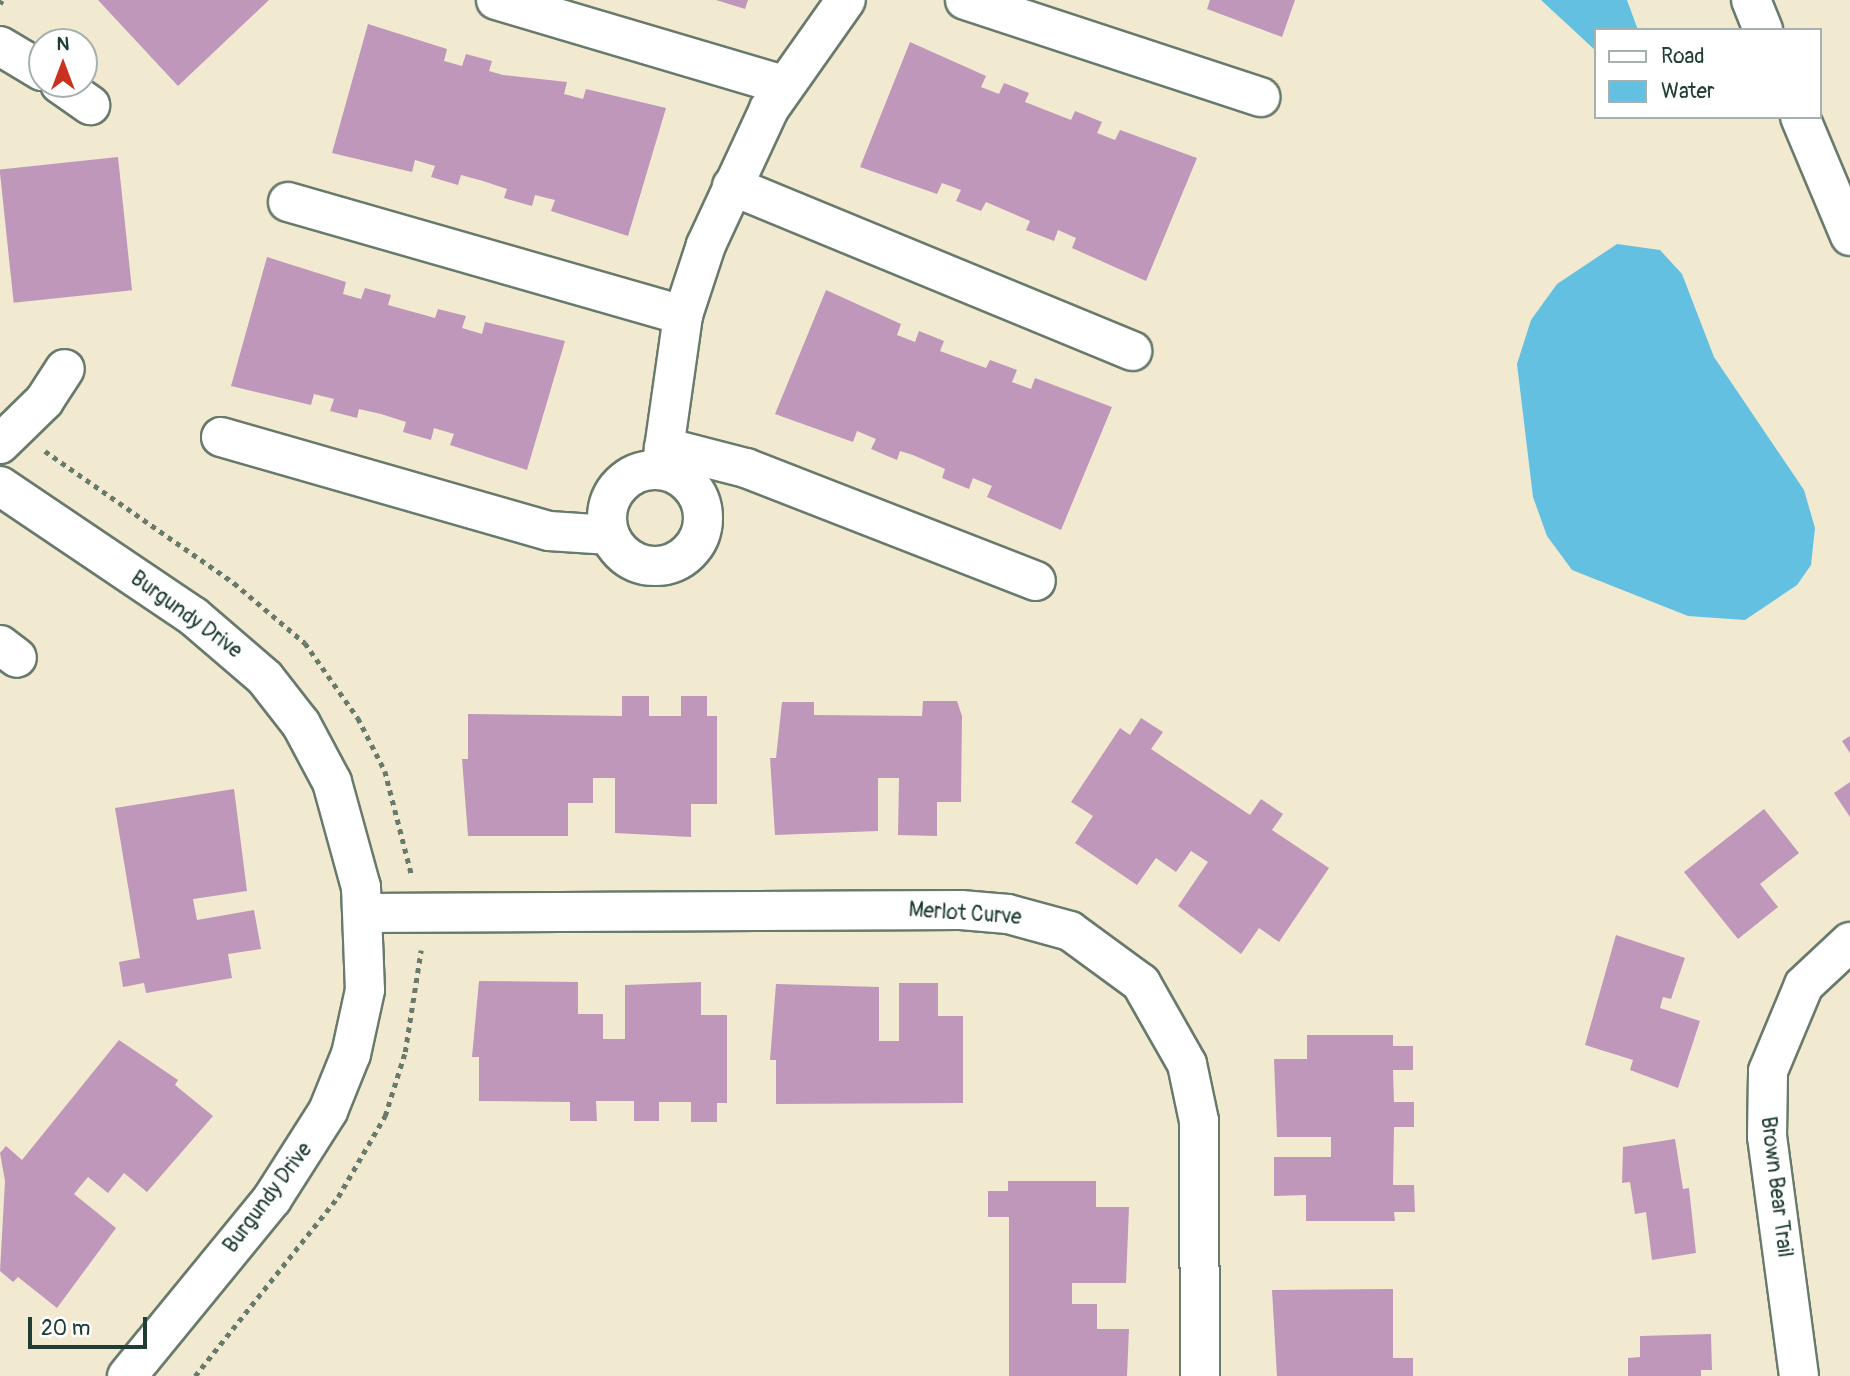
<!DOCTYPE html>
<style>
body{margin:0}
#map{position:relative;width:1850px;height:1376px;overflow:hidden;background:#f1ead1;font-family:Pangolin,sans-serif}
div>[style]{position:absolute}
.water>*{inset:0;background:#63c0e1}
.building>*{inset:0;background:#bf97ba;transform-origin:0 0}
.path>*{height:4.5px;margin-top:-2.25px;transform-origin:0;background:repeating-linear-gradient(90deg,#687a6b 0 5px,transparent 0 10px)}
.roads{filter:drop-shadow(2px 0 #687a6b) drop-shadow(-2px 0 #687a6b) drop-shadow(0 2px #687a6b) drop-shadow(0 -2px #687a6b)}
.minor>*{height:38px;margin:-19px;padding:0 19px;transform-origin:19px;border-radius:19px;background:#fff}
.minor>.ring{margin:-19px;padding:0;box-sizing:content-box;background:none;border:38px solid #fff;border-radius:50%}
span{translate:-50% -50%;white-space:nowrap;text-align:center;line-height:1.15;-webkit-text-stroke:7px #fff;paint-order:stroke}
.street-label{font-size:21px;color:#1f3d34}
.legend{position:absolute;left:1594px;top:28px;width:228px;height:91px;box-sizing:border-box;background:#fff;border:2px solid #a5b1ae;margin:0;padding:9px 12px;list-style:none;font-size:21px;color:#1f3d34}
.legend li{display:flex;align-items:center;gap:14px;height:35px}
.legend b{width:35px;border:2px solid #a5b1ae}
.north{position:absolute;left:28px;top:28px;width:70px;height:70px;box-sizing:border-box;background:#fff;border:2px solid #a5b1ae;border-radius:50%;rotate:0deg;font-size:19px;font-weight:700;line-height:28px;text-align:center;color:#1f3d34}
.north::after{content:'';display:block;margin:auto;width:24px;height:32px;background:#c8321e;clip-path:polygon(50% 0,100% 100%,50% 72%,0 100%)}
.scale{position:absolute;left:28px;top:1317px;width:119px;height:32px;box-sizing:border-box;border:4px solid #1f3d34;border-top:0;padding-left:9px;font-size:21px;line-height:24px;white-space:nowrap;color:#1f3d34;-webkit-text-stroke:5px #fff;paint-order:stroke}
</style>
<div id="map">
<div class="water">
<div style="clip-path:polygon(1541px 0,1627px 0,1638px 30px,1596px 30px,1596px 51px)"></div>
<div style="clip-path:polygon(1617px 244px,1660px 250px,1682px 274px,1714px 357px,1804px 490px,1815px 528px,1811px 565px,1797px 585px,1745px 620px,1688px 616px,1572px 570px,1547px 536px,1533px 497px,1517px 364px,1531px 320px,1557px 284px)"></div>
</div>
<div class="building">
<div style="clip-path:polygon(98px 0,269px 0,178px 86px)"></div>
<div style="clip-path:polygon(716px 0,748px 0,745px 9px)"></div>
<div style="clip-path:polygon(1210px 0,1295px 0,1282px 37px,1207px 9px)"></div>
<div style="clip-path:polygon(368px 24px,447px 49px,444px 61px,462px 66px,466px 54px,492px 61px,489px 71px,503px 75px,567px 82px,564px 94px,583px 99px,586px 89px,666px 108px,628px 236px,551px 211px,555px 200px,535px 195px,532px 206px,504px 198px,507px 189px,483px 181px,461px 175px,458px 185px,431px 177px,435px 166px,415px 160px,412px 172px,332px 153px)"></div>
<div style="clip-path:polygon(910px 42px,986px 76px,981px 87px,999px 94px,1004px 83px,1029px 93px,1025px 102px,1071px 120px,1075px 111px,1102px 122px,1097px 133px,1115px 140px,1120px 130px,1197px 158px,1146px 281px,1072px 248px,1076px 238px,1058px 230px,1054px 241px,1026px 230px,1030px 221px,986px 202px,981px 211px,956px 201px,961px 190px,942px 183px,937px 194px,860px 167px)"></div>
<div style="left:118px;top:157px;width:134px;height:119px;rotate:84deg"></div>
<div style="clip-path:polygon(267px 257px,346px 282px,343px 294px,361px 299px,365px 288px,391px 295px,388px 305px,435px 318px,438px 309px,466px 316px,462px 328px,482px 334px,485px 322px,565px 341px,527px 470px,450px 445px,454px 434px,434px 428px,431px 440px,403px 432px,406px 422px,381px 414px,359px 409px,357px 418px,330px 411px,334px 399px,314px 394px,311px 405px,231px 386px)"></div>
<div style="clip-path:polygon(826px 290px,901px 324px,897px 335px,915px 342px,919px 331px,944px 341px,940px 351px,986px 368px,990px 360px,1017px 370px,1012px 382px,1031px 389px,1035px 378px,1112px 407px,1061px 530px,987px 497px,992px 486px,973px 478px,969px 489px,942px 478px,945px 469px,913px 455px,900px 451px,897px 460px,871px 449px,876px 439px,857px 431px,853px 442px,775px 414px)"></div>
<div style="clip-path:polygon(622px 696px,649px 696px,649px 716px,681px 716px,681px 696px,707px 696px,707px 716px,717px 716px,717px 804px,691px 804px,691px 837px,615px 833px,615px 778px,593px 778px,593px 803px,568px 803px,568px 836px,468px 836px,462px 759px,468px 759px,468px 714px,622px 716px)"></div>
<div style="clip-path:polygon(923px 701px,957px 701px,962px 716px,961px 802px,937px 802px,937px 836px,898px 835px,899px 778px,878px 778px,878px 831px,775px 835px,770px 758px,776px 758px,782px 702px,814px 702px,814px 715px,922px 716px)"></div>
<div style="clip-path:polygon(1141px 718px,1163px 732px,1151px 749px,1250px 815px,1261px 799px,1283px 814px,1272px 830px,1329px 868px,1279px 942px,1259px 928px,1241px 954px,1178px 906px,1208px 862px,1191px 851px,1176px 872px,1156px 858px,1137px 885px,1075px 843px,1093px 816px,1071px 802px,1120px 728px,1130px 735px)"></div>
<div style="clip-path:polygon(1850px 736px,1850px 753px,1842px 741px)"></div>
<div style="clip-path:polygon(1850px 782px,1850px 817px,1834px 793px)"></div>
<div style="clip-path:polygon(234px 789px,247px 891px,193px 899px,197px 920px,254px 910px,261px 949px,228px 954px,232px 978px,146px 993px,144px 983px,123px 987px,119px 962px,140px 958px,115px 808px)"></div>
<div style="clip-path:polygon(1764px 809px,1799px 853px,1760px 884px,1778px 907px,1738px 939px,1684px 872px)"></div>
<div style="clip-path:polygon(1616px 935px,1685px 958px,1671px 999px,1663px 997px,1660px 1008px,1700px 1021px,1678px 1088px,1630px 1070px,1633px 1060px,1585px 1045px)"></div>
<div style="clip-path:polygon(479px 981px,578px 982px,578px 1014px,603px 1014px,603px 1039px,625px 1039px,625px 985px,701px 982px,701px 1015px,727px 1015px,727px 1103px,717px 1103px,717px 1122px,691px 1122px,691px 1102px,659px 1102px,659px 1121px,634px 1121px,634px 1101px,596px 1101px,597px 1121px,570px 1121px,570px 1102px,479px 1101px,479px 1057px,472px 1057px)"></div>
<div style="clip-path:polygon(899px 983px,938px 983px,938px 1016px,963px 1016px,963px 1103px,776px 1104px,776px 1060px,770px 1060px,776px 984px,879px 987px,879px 1041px,899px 1041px)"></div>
<div style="clip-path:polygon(1307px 1035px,1393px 1035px,1393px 1046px,1413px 1046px,1413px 1070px,1393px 1070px,1394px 1102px,1414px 1102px,1414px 1127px,1394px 1127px,1393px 1185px,1414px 1185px,1415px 1212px,1394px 1212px,1395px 1221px,1306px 1221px,1306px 1195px,1274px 1196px,1274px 1157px,1331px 1157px,1331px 1137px,1277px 1137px,1274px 1059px,1307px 1059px)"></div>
<div style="clip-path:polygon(119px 1040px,178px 1080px,175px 1085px,213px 1116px,147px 1192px,124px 1173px,108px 1193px,88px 1177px,74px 1194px,116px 1228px,57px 1308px,18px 1277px,13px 1282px,0 1271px,5px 1181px,0 1153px,6px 1146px,22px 1160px)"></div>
<div style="clip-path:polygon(1675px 1139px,1683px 1189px,1689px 1188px,1696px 1253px,1652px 1260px,1646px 1212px,1635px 1214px,1630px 1182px,1622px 1183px,1623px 1147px)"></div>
<div style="clip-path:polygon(1008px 1181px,1096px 1181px,1096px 1207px,1129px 1207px,1126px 1283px,1072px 1283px,1072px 1304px,1097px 1304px,1097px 1329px,1129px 1329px,1127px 1376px,1009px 1376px,1009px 1217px,988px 1217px,988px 1191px,1008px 1191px)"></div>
<div style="clip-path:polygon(1393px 1289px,1393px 1358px,1413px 1358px,1413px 1376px,1277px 1376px,1272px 1290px)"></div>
<div style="clip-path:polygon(1711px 1334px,1712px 1370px,1701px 1370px,1701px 1376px,1628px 1376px,1628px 1358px,1640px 1357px,1640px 1336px)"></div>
</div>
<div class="path">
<div style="left:0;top:4px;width:4px;rotate:-63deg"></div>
<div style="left:45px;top:451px;width:231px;rotate:34.9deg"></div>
<div style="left:234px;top:583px;width:93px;rotate:40.2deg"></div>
<div style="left:305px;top:643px;width:92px;rotate:54.8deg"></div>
<div style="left:358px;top:718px;width:59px;rotate:63deg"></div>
<div style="left:385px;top:771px;width:108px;rotate:75.6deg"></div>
<div style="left:195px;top:1376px;width:229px;rotate:-51.4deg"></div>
<div style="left:338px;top:1197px;width:94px;rotate:-59.9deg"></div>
<div style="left:385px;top:1116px;width:67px;rotate:-72.6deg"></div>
<div style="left:405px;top:1052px;width:103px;rotate:-81.1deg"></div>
</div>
<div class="roads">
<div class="minor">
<div style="left:496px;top:0;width:299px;rotate:16.5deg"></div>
<div style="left:965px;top:0;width:311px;rotate:18.2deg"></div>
<div style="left:1751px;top:0;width:32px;rotate:68deg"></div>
<div style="left:0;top:46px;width:49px;rotate:30.8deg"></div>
<div style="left:60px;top:84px;width:37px;rotate:35deg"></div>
<div style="left:1800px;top:117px;width:129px;rotate:67.2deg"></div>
<div style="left:732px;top:186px;width:433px;rotate:22.4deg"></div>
<div style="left:288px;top:202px;width:411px;rotate:16deg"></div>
<div style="left:221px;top:437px;width:341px;rotate:16deg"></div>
<div style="left:549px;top:531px;width:61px;rotate:3.8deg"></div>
<div style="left:0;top:444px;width:62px;rotate:-44.3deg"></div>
<div style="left:44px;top:401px;width:38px;rotate:-57deg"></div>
<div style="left:664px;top:447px;width:85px;rotate:14.4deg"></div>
<div style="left:746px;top:468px;width:311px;rotate:21.3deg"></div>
<div class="ring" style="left:607px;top:470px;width:58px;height:58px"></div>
<div style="left:661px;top:470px;width:157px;rotate:-81.9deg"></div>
<div style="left:683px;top:315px;width:74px;rotate:-71.8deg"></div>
<div style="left:706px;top:245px;width:150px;rotate:-65.1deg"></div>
<div style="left:769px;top:109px;width:133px;rotate:-54.8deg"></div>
<div style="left:0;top:486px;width:233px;rotate:34deg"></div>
<div style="left:193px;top:616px;width:95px;rotate:40.7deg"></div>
<div style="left:265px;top:678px;width:58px;rotate:52deg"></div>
<div style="left:301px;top:724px;width:66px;rotate:61.9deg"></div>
<div style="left:332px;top:782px;width:109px;rotate:74.6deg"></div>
<div style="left:361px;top:887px;width:103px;rotate:87.8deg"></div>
<div style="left:365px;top:990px;width:66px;rotate:102.3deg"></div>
<div style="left:351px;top:1054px;width:61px;rotate:112deg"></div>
<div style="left:328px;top:1111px;width:104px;rotate:122.5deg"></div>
<div style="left:272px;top:1199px;width:229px;rotate:129.3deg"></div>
<div style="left:0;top:645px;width:21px;rotate:37deg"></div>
<div style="left:363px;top:913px;width:598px;rotate:-0.29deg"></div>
<div style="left:961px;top:910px;width:47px;rotate:4.9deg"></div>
<div style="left:1008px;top:914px;width:64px;rotate:15.3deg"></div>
<div style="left:1070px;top:931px;width:88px;rotate:36.2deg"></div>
<div style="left:1141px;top:983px;width:93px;rotate:60.4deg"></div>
<div style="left:1187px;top:1064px;width:58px;rotate:78.1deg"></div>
<div style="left:1199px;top:1121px;width:255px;rotate:89.8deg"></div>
<div style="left:1799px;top:1376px;width:241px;rotate:-97.6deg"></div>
<div style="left:1767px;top:1137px;width:66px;rotate:-89.1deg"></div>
<div style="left:1768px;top:1071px;width:93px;rotate:-67.3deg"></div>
<div style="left:1804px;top:985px;width:63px;rotate:-43.1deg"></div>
</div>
</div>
<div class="street-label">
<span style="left:186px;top:615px;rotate:36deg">Burgundy Drive</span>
<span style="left:965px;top:914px;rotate:4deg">Merlot Curve</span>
<span style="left:1776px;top:1187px;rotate:83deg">Brown Bear Trail</span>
<span style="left:268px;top:1198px;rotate:-53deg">Burgundy Drive</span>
</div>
<ul class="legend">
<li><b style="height:9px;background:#fff"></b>Road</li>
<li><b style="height:19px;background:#63c0e1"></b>Water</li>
</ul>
<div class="north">N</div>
<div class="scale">20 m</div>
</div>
